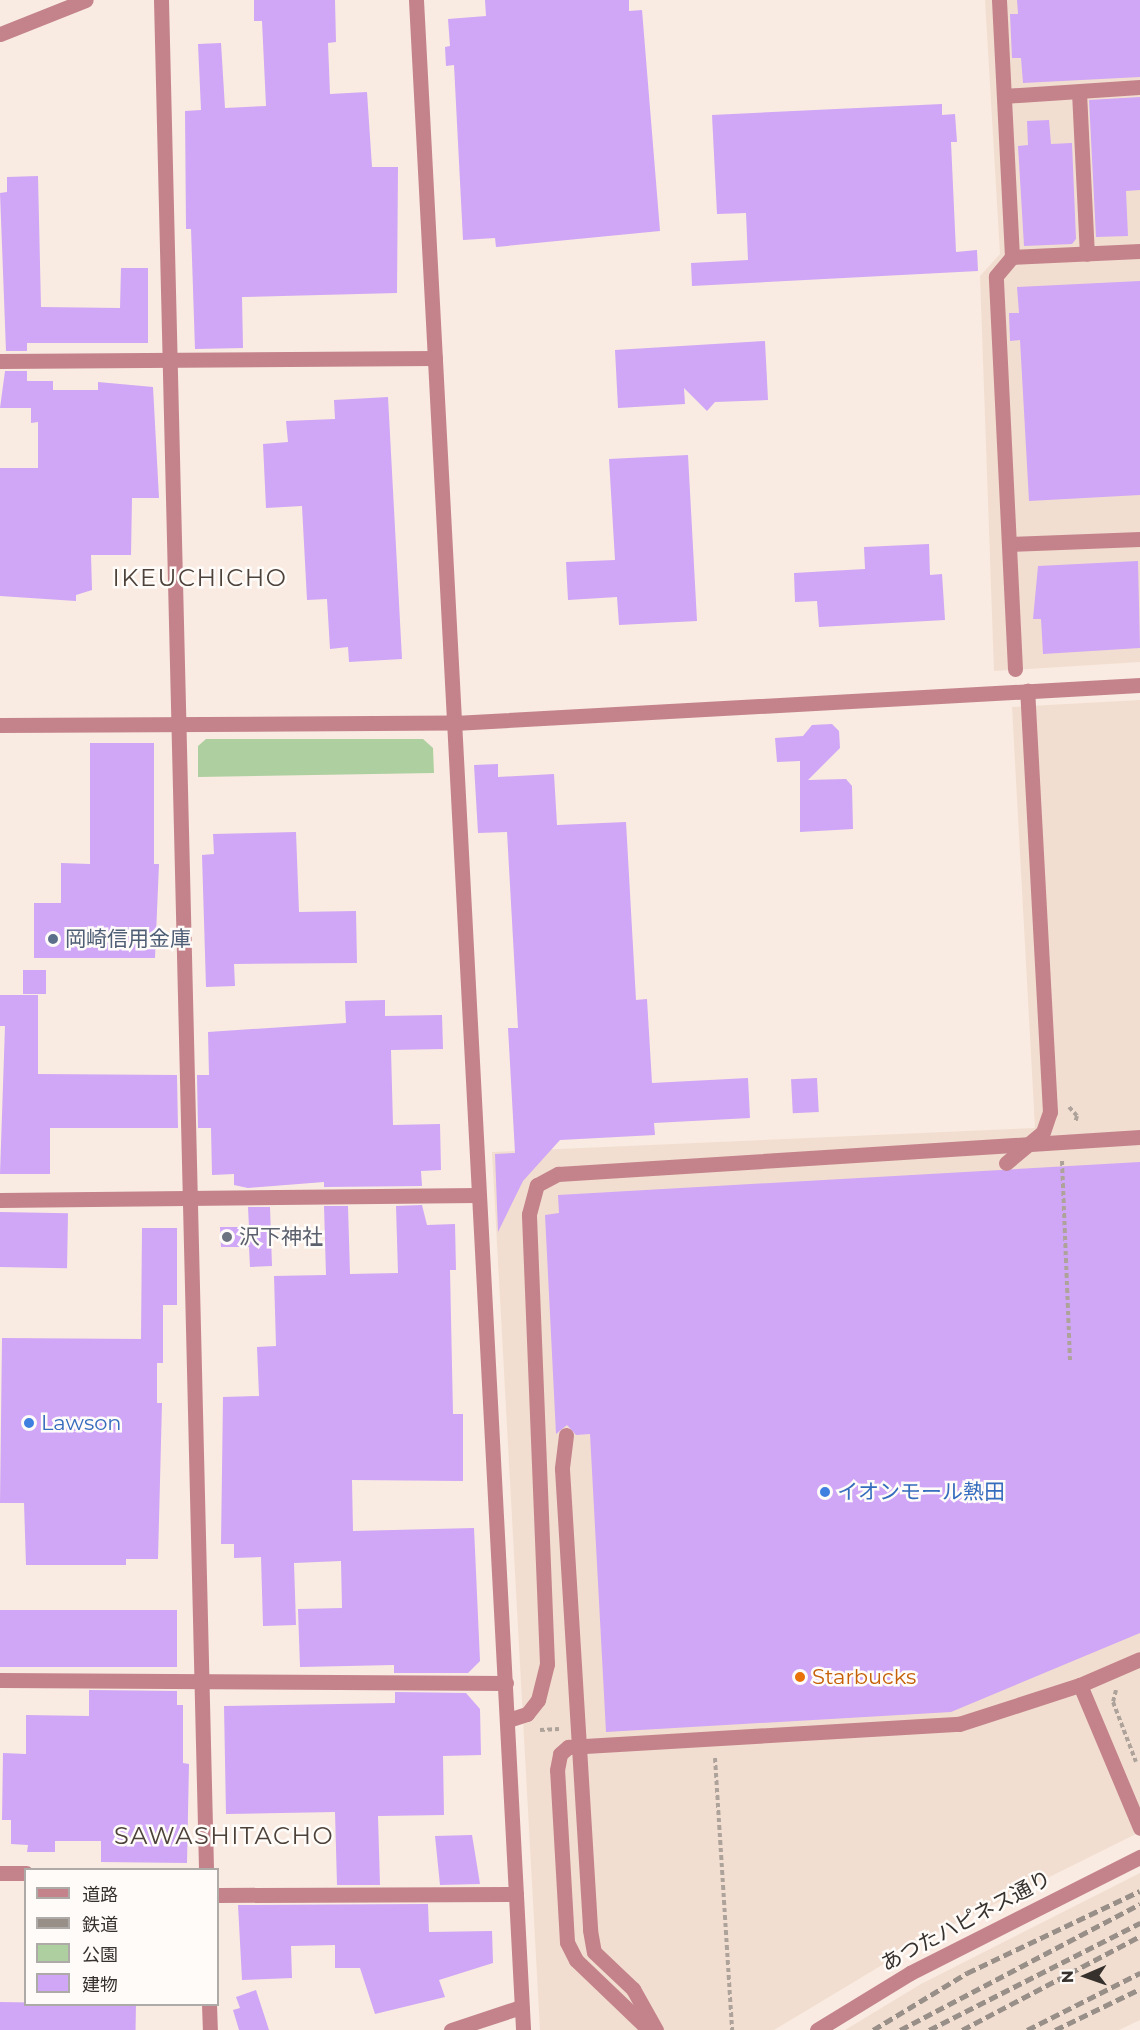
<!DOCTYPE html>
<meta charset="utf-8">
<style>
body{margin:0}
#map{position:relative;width:1140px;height:2030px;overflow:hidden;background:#f9ebe1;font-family:Montserrat,"Noto Sans JP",sans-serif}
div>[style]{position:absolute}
.built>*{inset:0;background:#f2ded0}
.green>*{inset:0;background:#aecfa0}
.building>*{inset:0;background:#d0a6f6;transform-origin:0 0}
.path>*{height:4px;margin-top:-2px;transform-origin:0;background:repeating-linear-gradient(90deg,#ada39b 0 4.5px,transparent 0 7.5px)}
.minor>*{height:15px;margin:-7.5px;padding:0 7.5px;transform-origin:7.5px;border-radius:7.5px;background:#c4838b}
.rail>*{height:4.5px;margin-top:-2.25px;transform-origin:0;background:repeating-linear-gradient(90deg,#988f88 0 9px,transparent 0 13.5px)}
.minor-bridge>*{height:15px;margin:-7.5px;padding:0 7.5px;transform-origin:7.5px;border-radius:7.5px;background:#c4838b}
.dots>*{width:16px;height:16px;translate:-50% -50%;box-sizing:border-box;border:3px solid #fefbf9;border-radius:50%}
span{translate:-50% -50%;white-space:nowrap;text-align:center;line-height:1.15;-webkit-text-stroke:5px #fefbf9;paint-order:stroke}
.service-label{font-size:21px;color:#4e5e75}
.left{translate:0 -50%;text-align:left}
.worship-label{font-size:21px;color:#5b616d}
.shop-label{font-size:21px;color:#366cbe}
.food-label{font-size:21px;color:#c56008}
.street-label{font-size:21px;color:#36312d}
.quarter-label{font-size:24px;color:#4d423a;letter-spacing:1.5px}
.legend{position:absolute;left:24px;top:1868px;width:195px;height:138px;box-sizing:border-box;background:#fefbf9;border:2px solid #aeaaa7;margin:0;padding:8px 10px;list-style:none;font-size:18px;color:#36312d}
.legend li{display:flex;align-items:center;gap:12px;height:30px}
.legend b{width:30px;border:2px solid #aeaaa7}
.north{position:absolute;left:1056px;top:1946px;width:60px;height:60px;-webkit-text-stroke:4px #fefbf9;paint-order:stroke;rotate:268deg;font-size:16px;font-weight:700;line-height:24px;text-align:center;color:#36312d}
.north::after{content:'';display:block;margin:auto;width:21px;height:27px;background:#36312d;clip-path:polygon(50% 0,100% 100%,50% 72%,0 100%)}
</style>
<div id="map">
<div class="built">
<div style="clip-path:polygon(985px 0,1140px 0,1140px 662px,994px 671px,980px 276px,1000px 254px)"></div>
<div style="clip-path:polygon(1140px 700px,1140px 1832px,932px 1935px,774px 2030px,540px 2030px,492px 1152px,1035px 1128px,1012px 707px)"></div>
<div style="clip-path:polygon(1140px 1873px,1140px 2020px,1119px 2030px,845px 2030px,921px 1984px)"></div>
</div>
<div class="green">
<div style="clip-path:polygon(206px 739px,423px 739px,433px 748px,434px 773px,198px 777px,198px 746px)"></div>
</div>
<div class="building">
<div style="clip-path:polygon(254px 0,335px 0,336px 42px,328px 43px,330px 94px,367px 92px,372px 167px,398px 167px,397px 293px,242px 297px,243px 348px,195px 349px,191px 229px,186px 229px,185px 111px,201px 110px,198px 44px,221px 43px,225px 108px,266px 106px,262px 21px,254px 21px)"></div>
<div style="clip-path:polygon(485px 0,629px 0,629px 11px,642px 10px,660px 231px,496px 247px,495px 238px,463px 240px,454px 65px,446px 66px,445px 47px,450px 46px,448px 19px,486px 16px)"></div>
<div style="clip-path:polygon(1017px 0,1140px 0,1140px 77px,1023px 83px,1021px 58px,1012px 58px,1010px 14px,1018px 14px)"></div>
<div style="clip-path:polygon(1140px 97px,1140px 190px,1126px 191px,1128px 236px,1096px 237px,1089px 100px)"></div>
<div style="clip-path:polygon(942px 104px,942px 115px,955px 114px,957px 142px,951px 142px,956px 252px,977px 250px,978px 271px,692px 286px,691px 263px,748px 260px,746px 213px,717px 214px,712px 115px)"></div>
<div style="clip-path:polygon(1049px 120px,1051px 144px,1072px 143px,1076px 239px,1072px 244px,1024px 246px,1018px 146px,1028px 145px,1027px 121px)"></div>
<div style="clip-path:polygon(38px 176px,41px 307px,120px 308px,121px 268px,148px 268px,148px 343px,27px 343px,27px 351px,6px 351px,0 193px,7px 192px,7px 177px)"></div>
<div style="clip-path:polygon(1140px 281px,1140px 495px,1029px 501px,1020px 340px,1010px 341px,1009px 313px,1019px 313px,1017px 287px)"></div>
<div style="clip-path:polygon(765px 341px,768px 400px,715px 402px,707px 411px,684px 388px,685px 404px,618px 408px,615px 350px)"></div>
<div style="clip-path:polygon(5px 371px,27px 371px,27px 381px,53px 381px,53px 390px,98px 390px,98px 382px,153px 387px,159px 498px,132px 498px,131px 555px,91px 555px,92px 590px,76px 595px,76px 601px,0 596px,0 468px,38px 468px,38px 422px,31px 423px,31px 408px,0 408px)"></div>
<div style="clip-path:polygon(388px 397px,402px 659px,349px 662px,348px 647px,330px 649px,327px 599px,307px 600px,302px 506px,266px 508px,263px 444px,288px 442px,286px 421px,335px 419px,334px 400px)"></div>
<div style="clip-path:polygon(688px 455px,697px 621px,619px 625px,617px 597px,568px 600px,566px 562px,615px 560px,609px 459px)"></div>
<div style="clip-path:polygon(929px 544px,930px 575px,942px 574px,945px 620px,819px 627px,817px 601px,795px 602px,794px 573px,865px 569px,864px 547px)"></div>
<div style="clip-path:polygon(1138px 561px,1140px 648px,1043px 654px,1041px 619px,1033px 619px,1038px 566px)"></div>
<div style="clip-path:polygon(832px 724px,839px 731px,840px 748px,808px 780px,846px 779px,852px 786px,853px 829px,800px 832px,800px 761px,777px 762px,775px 738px,803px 736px,812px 725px)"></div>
<div style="clip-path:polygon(90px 743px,154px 743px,154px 864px,159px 864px,155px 958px,34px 958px,34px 903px,61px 903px,61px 863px,90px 864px)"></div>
<div style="clip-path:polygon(498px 764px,498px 777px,554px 774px,557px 825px,626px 822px,636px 1000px,647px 999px,652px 1083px,748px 1078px,750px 1118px,654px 1123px,655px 1135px,560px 1140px,523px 1181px,498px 1232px,495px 1154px,515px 1153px,508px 1028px,518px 1028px,507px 832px,478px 833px,474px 765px)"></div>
<div style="clip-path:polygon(296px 832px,299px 912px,356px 911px,357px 963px,234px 964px,235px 986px,206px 987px,202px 855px,214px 854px,213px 834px)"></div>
<div style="left:23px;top:970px;width:23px;height:24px"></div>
<div style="clip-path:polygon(0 995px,38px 995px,38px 1074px,177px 1075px,178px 1128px,50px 1128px,50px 1174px,0 1174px,5px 1026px,0 1026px)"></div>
<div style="clip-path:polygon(385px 1000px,385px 1016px,442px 1015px,443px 1049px,391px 1050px,393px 1125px,440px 1124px,441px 1170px,421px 1171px,422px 1186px,324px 1187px,324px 1182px,248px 1188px,234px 1185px,234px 1174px,212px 1175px,211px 1128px,198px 1128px,197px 1075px,209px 1075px,208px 1032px,346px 1023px,345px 1001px)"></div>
<div style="left:817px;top:1078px;width:34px;height:26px;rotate:87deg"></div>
<div style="clip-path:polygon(1140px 1162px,1140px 1633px,951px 1712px,606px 1732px,590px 1434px,576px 1435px,567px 1425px,556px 1434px,545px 1215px,559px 1213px,558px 1195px)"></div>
<div style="clip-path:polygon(422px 1205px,427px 1225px,455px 1224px,456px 1270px,450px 1270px,453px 1414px,463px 1414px,463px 1481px,352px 1480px,353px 1531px,474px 1528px,480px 1661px,468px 1673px,394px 1673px,394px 1665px,300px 1667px,298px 1609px,342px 1608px,341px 1561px,294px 1563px,296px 1625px,263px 1626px,261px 1557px,234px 1558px,234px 1544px,221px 1544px,223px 1397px,259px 1396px,257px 1347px,276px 1346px,274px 1276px,326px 1275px,324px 1206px,348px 1206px,350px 1274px,398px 1273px,396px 1206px)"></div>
<div style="clip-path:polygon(248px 1207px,270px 1207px,272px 1266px,250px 1267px,249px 1247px,221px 1247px,220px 1227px,249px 1227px)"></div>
<div style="left:0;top:1212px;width:68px;height:55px;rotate:1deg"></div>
<div style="clip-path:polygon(142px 1228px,177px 1228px,177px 1305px,163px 1305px,163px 1363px,157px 1363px,157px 1403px,162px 1403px,158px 1559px,126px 1559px,126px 1565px,26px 1565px,24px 1503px,0 1503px,2px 1338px,141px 1339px)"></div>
<div style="left:0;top:1610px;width:177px;height:57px"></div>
<div style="clip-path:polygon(89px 1690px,177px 1691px,177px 1705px,183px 1705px,183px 1763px,189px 1764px,187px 1863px,101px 1862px,101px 1841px,55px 1841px,55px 1852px,27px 1852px,28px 1845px,11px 1844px,11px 1820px,2px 1820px,3px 1753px,26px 1754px,26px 1715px,89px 1716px)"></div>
<div style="clip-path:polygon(395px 1692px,466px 1693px,480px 1709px,481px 1755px,443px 1756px,444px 1815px,378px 1816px,380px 1885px,337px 1885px,335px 1812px,226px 1814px,224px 1706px,395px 1703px)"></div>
<div style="clip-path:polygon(472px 1835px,480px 1884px,440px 1885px,435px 1836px)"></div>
<div style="clip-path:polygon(428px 1904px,429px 1932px,492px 1931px,493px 1963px,439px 1980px,445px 1997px,375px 2014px,360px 1968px,335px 1968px,335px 1945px,291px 1946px,292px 1978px,242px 1980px,238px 1905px)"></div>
<div style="clip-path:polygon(256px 1990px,269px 2030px,239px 2030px,233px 2010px,240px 2008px,236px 1997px)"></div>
<div style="left:0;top:2002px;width:136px;height:28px;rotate:1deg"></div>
</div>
<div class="path">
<div style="left:1069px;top:1107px;width:12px;rotate:48deg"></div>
<div style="left:1077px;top:1116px;width:7px;rotate:106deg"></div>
<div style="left:1062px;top:1161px;width:202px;rotate:87.7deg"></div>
<div style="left:1116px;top:1690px;width:12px;rotate:104deg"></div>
<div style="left:1113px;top:1702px;width:64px;rotate:69deg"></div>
<div style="left:540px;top:1730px;width:19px;rotate:-3deg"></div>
<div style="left:715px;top:1758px;width:273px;rotate:86.4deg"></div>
</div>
<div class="minor">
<div style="left:161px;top:0;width:1871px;rotate:88.62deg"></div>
<div style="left:416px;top:0;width:2033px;rotate:86.98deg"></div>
<div style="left:999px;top:0;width:257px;rotate:87.1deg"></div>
<div style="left:0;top:34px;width:92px;rotate:-21.6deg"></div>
<div style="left:1079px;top:92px;width:162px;rotate:87.2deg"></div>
<div style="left:1004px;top:96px;width:136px;rotate:-3.8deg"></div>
<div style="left:0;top:361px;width:435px;rotate:-0.4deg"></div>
<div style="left:1009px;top:544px;width:131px;rotate:-2.2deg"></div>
<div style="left:1015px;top:669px;width:393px;rotate:-92.8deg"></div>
<div style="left:996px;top:276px;width:25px;rotate:-50deg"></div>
<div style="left:1012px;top:257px;width:128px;rotate:-2.7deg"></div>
<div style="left:0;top:725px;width:454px;rotate:-0.3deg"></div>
<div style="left:454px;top:723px;width:687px;rotate:-3.17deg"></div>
<div style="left:1006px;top:1163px;width:48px;rotate:-40deg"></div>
<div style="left:1043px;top:1132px;width:21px;rotate:-71deg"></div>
<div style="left:1050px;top:1112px;width:422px;rotate:-93.1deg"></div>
<div style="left:0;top:1200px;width:478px;rotate:-0.6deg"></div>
<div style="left:0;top:1680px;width:506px;rotate:0.34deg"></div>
<div style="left:1080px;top:1685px;width:155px;rotate:67.2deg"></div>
<div style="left:508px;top:1720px;width:20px;rotate:-18deg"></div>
<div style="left:527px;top:1714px;width:18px;rotate:-52deg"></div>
<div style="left:538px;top:1700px;width:37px;rotate:-76deg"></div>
<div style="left:547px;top:1664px;width:450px;rotate:-92.3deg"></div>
<div style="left:529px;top:1214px;width:30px;rotate:-75deg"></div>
<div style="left:537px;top:1185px;width:24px;rotate:-28deg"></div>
<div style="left:558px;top:1174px;width:583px;rotate:-3.64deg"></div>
<div style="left:0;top:1873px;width:26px"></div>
<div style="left:218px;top:1895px;width:298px;rotate:-0.2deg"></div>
<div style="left:590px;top:1930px;width:22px;rotate:80deg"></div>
<div style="left:594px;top:1952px;width:54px;rotate:43.5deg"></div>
<div style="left:633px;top:1989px;width:47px;rotate:60.7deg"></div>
<div style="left:209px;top:2004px;width:26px;rotate:88deg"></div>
<div style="left:451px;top:2030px;width:74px;rotate:-18.2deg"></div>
<div style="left:649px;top:2030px;width:101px;rotate:-136.2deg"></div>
<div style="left:576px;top:1960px;width:20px;rotate:-117deg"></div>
<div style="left:567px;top:1942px;width:172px;rotate:-93.3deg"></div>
<div style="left:557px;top:1770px;width:16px;rotate:-79deg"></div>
<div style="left:560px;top:1754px;width:11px;rotate:-41deg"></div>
<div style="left:568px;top:1747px;width:392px;rotate:-3.4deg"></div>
<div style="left:959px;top:1724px;width:127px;rotate:-17.9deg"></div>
<div style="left:1080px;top:1685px;width:65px;rotate:-23.4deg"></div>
<div style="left:817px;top:2030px;width:109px;rotate:-31.5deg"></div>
<div style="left:910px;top:1973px;width:258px;rotate:-26.8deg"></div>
</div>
<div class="rail">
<div style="left:873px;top:2030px;width:110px;rotate:-31.2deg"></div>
<div style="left:967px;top:1973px;width:191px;rotate:-25.4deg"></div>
<div style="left:900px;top:2030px;width:271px;rotate:-27.7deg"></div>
<div style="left:929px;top:2030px;width:237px;rotate:-26.9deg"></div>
<div style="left:962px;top:2030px;width:201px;rotate:-27.8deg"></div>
<div style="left:1027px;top:2030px;width:127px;rotate:-26.8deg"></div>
<div style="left:1055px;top:2030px;width:94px;rotate:-25.8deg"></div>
</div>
<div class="minor-bridge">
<div style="left:566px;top:1435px;width:34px;rotate:97deg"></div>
<div style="left:562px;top:1469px;width:462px;rotate:86.5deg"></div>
</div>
<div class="dots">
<div style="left:53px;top:939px;background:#5c6f8a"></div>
<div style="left:227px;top:1237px;background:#6b7280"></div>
<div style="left:29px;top:1423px;background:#3f7fe0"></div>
<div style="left:825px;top:1492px;background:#3f7fe0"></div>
<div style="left:800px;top:1677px;background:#e8710a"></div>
</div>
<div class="service-label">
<span class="left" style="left:65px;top:939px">岡崎信用金庫</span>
</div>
<div class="worship-label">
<span class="left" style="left:239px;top:1237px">沢下神社</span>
</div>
<div class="shop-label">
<span class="left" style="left:41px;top:1423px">Lawson</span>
<span class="left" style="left:837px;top:1492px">イオンモール熱田</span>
</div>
<div class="food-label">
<span class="left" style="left:812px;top:1677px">Starbucks</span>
</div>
<div class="street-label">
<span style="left:966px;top:1921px;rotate:-28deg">あつたハピネス通り</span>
</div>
<div class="quarter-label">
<span style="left:200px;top:578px">IKEUCHICHO</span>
<span style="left:224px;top:1836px">SAWASHITACHO</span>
</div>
<ul class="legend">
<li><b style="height:8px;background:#c4838b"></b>道路</li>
<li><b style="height:8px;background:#988f88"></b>鉄道</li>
<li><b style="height:16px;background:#aecfa0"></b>公園</li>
<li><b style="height:16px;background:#d0a6f6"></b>建物</li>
</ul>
<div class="north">N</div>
</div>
